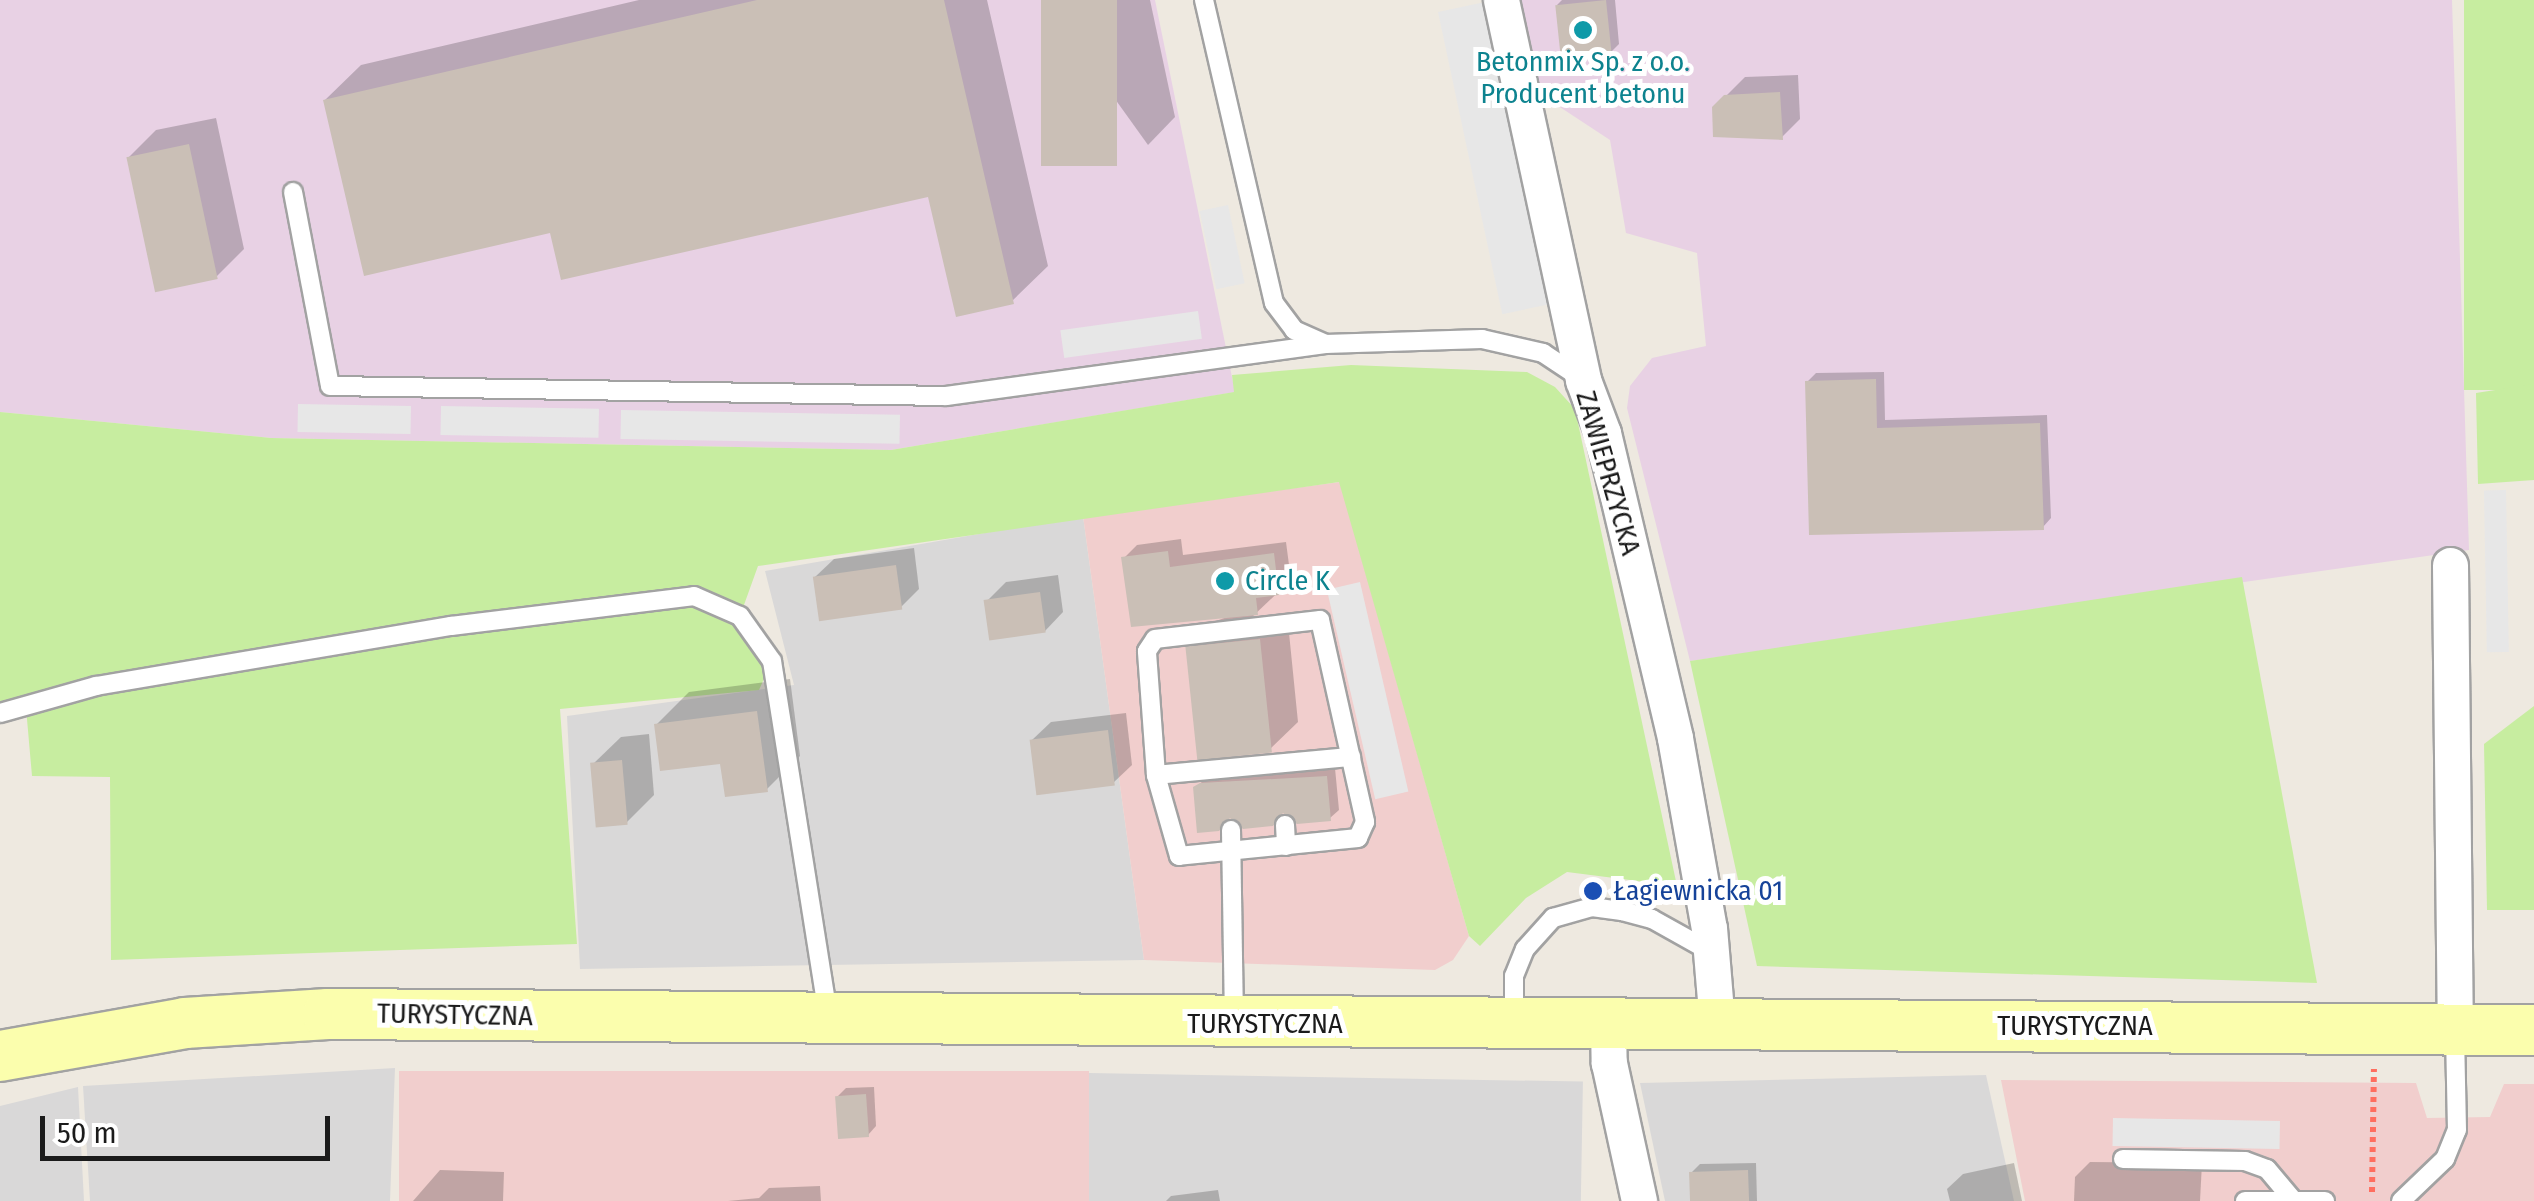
<!DOCTYPE html>
<meta charset="utf-8">
<style>
body{margin:0}
#map{position:relative;width:2534px;height:1201px;overflow:hidden;background:#eee9e0;font-family:"Fira Sans Condensed",sans-serif}
div>[style]{position:absolute}
.residential>*{inset:0;background:#d9d8d8;transform-origin:0 0}
.commercial>*{inset:0;background:#f1cecd;transform-origin:0 0}
.industrial>*{inset:0;background:#e8d1e4}
.grass>*{inset:0;background:#c7eda0;transform-origin:0 0}
.parking>*{inset:0;background:#e7e7e7;transform-origin:0 0}
.shadow>*{inset:0;background:#0003}
.building>*{inset:0;background:#cabfb6;transform-origin:0 0}
.path>*{height:6px;margin-top:-3px;transform-origin:0;background:repeating-linear-gradient(90deg,#ff6e5f 0 5px,transparent 0 10px)}
.roads{filter:drop-shadow(2px 0 #a2a2a2) drop-shadow(-2px 0 #a2a2a2) drop-shadow(0 2px #a2a2a2) drop-shadow(0 -2px #a2a2a2)}
.service>*{height:18px;margin:-9px;padding:0 9px;transform-origin:9px;border-radius:9px;background:#fff}
.minor>*{height:35px;margin:-17.5px;padding:0 17.5px;transform-origin:17.5px;border-radius:17.5px;background:#fff}
.secondary>*{height:50px;margin:-25px;padding:0 25px;transform-origin:25px;border-radius:25px;background:#fbfead}
.dots>*{width:28px;height:28px;translate:-50% -50%;box-sizing:border-box;border:5px solid #fff;border-radius:50%}
span{translate:-50% -50%;white-space:nowrap;text-align:center;line-height:1.15;-webkit-text-stroke:10px #fff;paint-order:stroke}
.culture-label{font-size:28px;color:#0d838f}
.left{translate:0 -50%;text-align:left}
.street-label{font-size:28px;color:#1b1b1b}
.transit-label{font-size:28px;color:#164399}
.scale{position:absolute;left:40px;top:1116px;width:290px;height:45px;box-sizing:border-box;border:5px solid #1b1b1b;border-top:0;padding-left:12px;font-size:30px;line-height:35px;white-space:nowrap;color:#1b1b1b;-webkit-text-stroke:8px #fff;paint-order:stroke}
</style>
<div id="map">
<div class="residential">
<div style="clip-path:polygon(1083px 516px,1144px 960px,580px 969px,567px 716px,794px 685px,765px 571px)"></div>
<div style="clip-path:polygon(395px 1068px,390px 1201px,90px 1201px,83px 1086px)"></div>
<div style="left:1089px;top:1073px;width:494px;height:129px;rotate:1deg"></div>
<div style="clip-path:polygon(1986px 1075px,2014px 1201px,1665px 1201px,1640px 1083px)"></div>
<div style="clip-path:polygon(78px 1087px,84px 1201px,0 1201px,0 1106px)"></div>
</div>
<div class="commercial">
<div style="clip-path:polygon(1340px 482px,1469px 936px,1453px 960px,1435px 970px,1144px 960px,1083px 516px)"></div>
<div style="left:399px;top:1071px;width:690px;height:130px"></div>
<div style="clip-path:polygon(2001px 1080px,2416px 1083px,2427px 1118px,2490px 1117px,2504px 1084px,2534px 1084px,2534px 1201px,2025px 1201px)"></div>
</div>
<div class="industrial">
<div style="clip-path:polygon(0 0,1155px 0,1235px 392px,891px 450px,271px 438px,0 412px)"></div>
<div style="clip-path:polygon(1520px 0,2452px 0,2469px 550px,1690px 661px,1627px 408px,1630px 386px,1652px 358px,1706px 346px,1697px 253px,1626px 233px,1610px 140px,1537px 92px)"></div>
</div>
<div class="grass">
<div style="left:2464px;top:0;width:70px;height:390px"></div>
<div style="clip-path:polygon(1351px 365px,1527px 372px,1555px 387px,1575px 409px,1677px 886px,1567px 872px,1526px 898px,1480px 946px,1469px 936px,1339px 482px,758px 566px,740px 616px,772px 661px,759px 690px,560px 709px,577px 944px,111px 960px,110px 777px,32px 776px,26px 708px,0 713px,0 412px,271px 438px,891px 450px,1234px 392px,1232px 375px)"></div>
<div style="clip-path:polygon(2534px 384px,2534px 480px,2478px 484px,2476px 393px)"></div>
<div style="clip-path:polygon(2242px 577px,2317px 983px,1757px 966px,1690px 661px)"></div>
<div style="clip-path:polygon(2534px 706px,2534px 910px,2487px 910px,2484px 744px)"></div>
</div>
<div class="parking">
<div style="left:1485px;top:2px;width:309px;height:48px;rotate:78deg"></div>
<div style="left:1228px;top:205px;width:80px;height:29px;rotate:78deg"></div>
<div style="left:1198px;top:311px;width:28px;height:139px;rotate:82deg"></div>
<div style="left:298px;top:404px;width:113px;height:28px;rotate:1deg"></div>
<div style="left:441px;top:406px;width:158px;height:29px;rotate:1deg"></div>
<div style="left:621px;top:410px;width:279px;height:29px;rotate:1deg"></div>
<div style="left:2506px;top:490px;width:162px;height:22px;rotate:89deg"></div>
<div style="left:1360px;top:582px;width:215px;height:34px;rotate:77deg"></div>
<div style="left:2113px;top:1118px;width:167px;height:28px;rotate:1deg"></div>
</div>
<div class="shadow">
<div style="clip-path:polygon(639px 0,987px 0,1048px 266px,1012px 301px,930px 194px,552px 230px,325px 100px,361px 65px)"></div>
<div style="clip-path:polygon(1044px 0,1150px 0,1175px 117px,1148px 145px)"></div>
<div style="clip-path:polygon(1562px 0,1615px 0,1619px 44px,1610px 53px,1557px 5px)"></div>
<div style="clip-path:polygon(1798px 75px,1800px 119px,1782px 137px,1714px 108px,1745px 77px)"></div>
<div style="clip-path:polygon(216px 118px,244px 249px,216px 277px,128px 158px,156px 130px)"></div>
<div style="clip-path:polygon(1884px 372px,1885px 420px,2047px 415px,2051px 518px,2043px 527px,1811px 532px,1807px 382px,1816px 373px)"></div>
<div style="clip-path:polygon(1181px 539px,1183px 555px,1286px 542px,1291px 580px,1252px 617px,1287px 613px,1298px 722px,1270px 749px,1189px 649px,1216px 621px,1235px 614px,1124px 558px,1137px 545px)"></div>
<div style="clip-path:polygon(914px 548px,919px 589px,900px 608px,815px 577px,834px 559px)"></div>
<div style="clip-path:polygon(1058px 575px,1063px 612px,1045px 631px,987px 601px,1006px 582px)"></div>
<div style="clip-path:polygon(790px 679px,800px 756px,767px 789px,656px 725px,689px 692px)"></div>
<div style="clip-path:polygon(1126px 713px,1132px 765px,1113px 783px,1032px 740px,1051px 722px)"></div>
<div style="clip-path:polygon(649px 734px,654px 795px,626px 823px,593px 764px,621px 737px)"></div>
<div style="clip-path:polygon(1335px 768px,1339px 810px,1330px 818px,1284px 810px,1230px 815px,1195px 788px,1204px 780px)"></div>
<div style="clip-path:polygon(874px 1087px,876px 1126px,868px 1135px,837px 1097px,846px 1088px)"></div>
<div style="clip-path:polygon(2090px 1162px,2202px 1163px,2200px 1201px,2074px 1201px,2075px 1177px)"></div>
<div style="clip-path:polygon(1756px 1163px,1757px 1201px,1693px 1201px,1691px 1173px,1700px 1164px)"></div>
<div style="clip-path:polygon(2014px 1163px,2022px 1201px,1950px 1201px,1947px 1189px,1963px 1174px)"></div>
<div style="clip-path:polygon(440px 1170px,504px 1172px,503px 1201px,413px 1201px)"></div>
<div style="clip-path:polygon(820px 1186px,821px 1201px,728px 1201px,759px 1198px,769px 1188px)"></div>
<div style="clip-path:polygon(1218px 1190px,1220px 1201px,1166px 1201px,1171px 1196px)"></div>
</div>
<div class="building">
<div style="clip-path:polygon(757px 0,944px 0,1014px 304px,956px 317px,928px 197px,561px 280px,550px 233px,364px 276px,323px 100px)"></div>
<div style="left:1041px;top:0;width:76px;height:166px"></div>
<div style="left:1606px;top:0;width:55px;height:51px;rotate:84deg"></div>
<div style="clip-path:polygon(1780px 92px,1783px 140px,1713px 137px,1712px 107px,1724px 95px)"></div>
<div style="left:189px;top:144px;width:138px;height:64px;rotate:78deg"></div>
<div style="clip-path:polygon(1876px 379px,1877px 428px,2040px 423px,2044px 530px,1809px 535px,1805px 381px)"></div>
<div style="clip-path:polygon(1168px 551px,1170px 567px,1274px 553px,1279px 595px,1256px 598px,1258px 615px,1131px 627px,1121px 557px)"></div>
<div style="left:896px;top:565px;width:45px;height:84px;rotate:82deg"></div>
<div style="left:1040px;top:592px;width:41px;height:57px;rotate:82deg"></div>
<div style="left:1260px;top:639px;width:114px;height:75px;rotate:84deg"></div>
<div style="clip-path:polygon(757px 711px,768px 792px,725px 797px,720px 764px,660px 771px,654px 724px)"></div>
<div style="left:1108px;top:730px;width:56px;height:79px;rotate:83deg"></div>
<div style="left:622px;top:760px;width:65px;height:32px;rotate:85deg"></div>
<div style="clip-path:polygon(1327px 776px,1331px 821px,1297px 824px,1283px 813px,1273px 826px,1243px 829px,1230px 818px,1219px 831px,1197px 833px,1193px 787px,1200px 783px)"></div>
<div style="left:866px;top:1094px;width:43px;height:31px;rotate:86deg"></div>
<div style="left:1748px;top:1170px;width:31px;height:59px;rotate:88deg"></div>
</div>
<div class="path">
<div style="left:2372px;top:1192px;width:123px;rotate:-89.1deg"></div>
</div>
<div class="roads">
<div class="service">
<div style="left:1204px;top:0;width:311px;rotate:77deg"></div>
<div style="left:1274px;top:303px;width:34px;rotate:53deg"></div>
<div style="left:1294px;top:330px;width:34px;rotate:24deg"></div>
<div style="left:1325px;top:344px;width:157px;rotate:-1.8deg"></div>
<div style="left:1482px;top:339px;width:63px;rotate:12.9deg"></div>
<div style="left:1543px;top:353px;width:43px;rotate:33.7deg"></div>
<div style="left:293px;top:192px;width:197px;rotate:79.2deg"></div>
<div style="left:330px;top:386px;width:616px;rotate:0.93deg"></div>
<div style="left:946px;top:396px;width:383px;rotate:-7.8deg"></div>
<div style="left:1320px;top:620px;width:207px;rotate:77.4deg"></div>
<div style="left:1365px;top:822px;width:17px;rotate:114deg"></div>
<div style="left:1358px;top:838px;width:180px;rotate:174.3deg"></div>
<div style="left:1179px;top:856px;width:84px;rotate:-105.9deg"></div>
<div style="left:1156px;top:775px;width:124px;rotate:-94.2deg"></div>
<div style="left:1147px;top:651px;width:14px;rotate:-56deg"></div>
<div style="left:1155px;top:639px;width:166px;rotate:-6.6deg"></div>
<div style="left:0;top:713px;width:100px;rotate:-15.7deg"></div>
<div style="left:96px;top:686px;width:360px;rotate:-9.6deg"></div>
<div style="left:451px;top:626px;width:245px;rotate:-7deg"></div>
<div style="left:694px;top:596px;width:50px;rotate:23.5deg"></div>
<div style="left:740px;top:616px;width:55px;rotate:54.6deg"></div>
<div style="left:772px;top:661px;width:357px;rotate:81deg"></div>
<div style="left:1156px;top:775px;width:196px;rotate:-5.3deg"></div>
<div style="left:1285px;top:825px;width:21px;rotate:87deg"></div>
<div style="left:1231px;top:830px;width:188px;rotate:89.1deg"></div>
<div style="left:1514px;top:1020px;width:44px;rotate:-90deg"></div>
<div style="left:1514px;top:976px;width:29px;rotate:-68deg"></div>
<div style="left:1525px;top:949px;width:42px;rotate:-47.9deg"></div>
<div style="left:1553px;top:918px;width:41px;rotate:-15.8deg"></div>
<div style="left:1592px;top:907px;width:30px;rotate:8deg"></div>
<div style="left:1622px;top:911px;width:31px;rotate:15deg"></div>
<div style="left:1652px;top:919px;width:68px;rotate:29.2deg"></div>
<div style="left:2123px;top:1159px;width:122px;rotate:0.9deg"></div>
<div style="left:2245px;top:1161px;width:23px;rotate:20deg"></div>
<div style="left:2267px;top:1169px;width:39px;rotate:50deg"></div>
<div style="left:2245px;top:1201px;width:80px"></div>
<div style="left:2401px;top:1201px;width:61px;rotate:-43.7deg"></div>
<div style="left:2445px;top:1159px;width:31px;rotate:-68deg"></div>
<div style="left:2457px;top:1130px;width:97px;rotate:-91.2deg"></div>
</div>
<div class="minor">
<div style="left:1501px;top:0;width:389px;rotate:77.8deg"></div>
<div style="left:1583px;top:380px;width:57px;rotate:69.3deg"></div>
<div style="left:1603px;top:433px;width:313px;rotate:76.7deg"></div>
<div style="left:1675px;top:738px;width:193px;rotate:79.9deg"></div>
<div style="left:1709px;top:928px;width:95px;rotate:85.2deg"></div>
<div style="left:2450px;top:565px;width:464px;rotate:89.4deg"></div>
<div style="left:1608px;top:1024px;width:39px;rotate:89deg"></div>
<div style="left:1609px;top:1063px;width:141px;rotate:77.7deg"></div>
</div>
<div class="secondary">
<div style="left:0;top:1056px;width:188px;rotate:-10.1deg"></div>
<div style="left:185px;top:1023px;width:143px;rotate:-3.6deg"></div>
<div style="left:328px;top:1014px;width:2206px;rotate:0.42deg"></div>
</div>
</div>
<div class="dots">
<div style="left:1583px;top:30px;background:#0f9aa8"></div>
<div style="left:1225px;top:581px;background:#0f9aa8"></div>
<div style="left:1593px;top:891px;background:#1a4fb4"></div>
</div>
<div class="culture-label">
<span style="left:1583px;top:78px">Betonmix Sp. z o.o.<br>Producent betonu</span>
<span class="left" style="left:1245px;top:581px">Circle K</span>
</div>
<div class="street-label">
<span style="left:1608px;top:473px;rotate:74deg">ZAWIEPRZYCKA</span>
<span style="left:455px;top:1015px;rotate:1deg">TURYSTYCZNA</span>
<span style="left:1265px;top:1024px">TURYSTYCZNA</span>
<span style="left:2075px;top:1026px">TURYSTYCZNA</span>
</div>
<div class="transit-label">
<span class="left" style="left:1613px;top:891px">Łagiewnicka 01</span>
</div>
<div class="scale">50 m</div>
</div>
